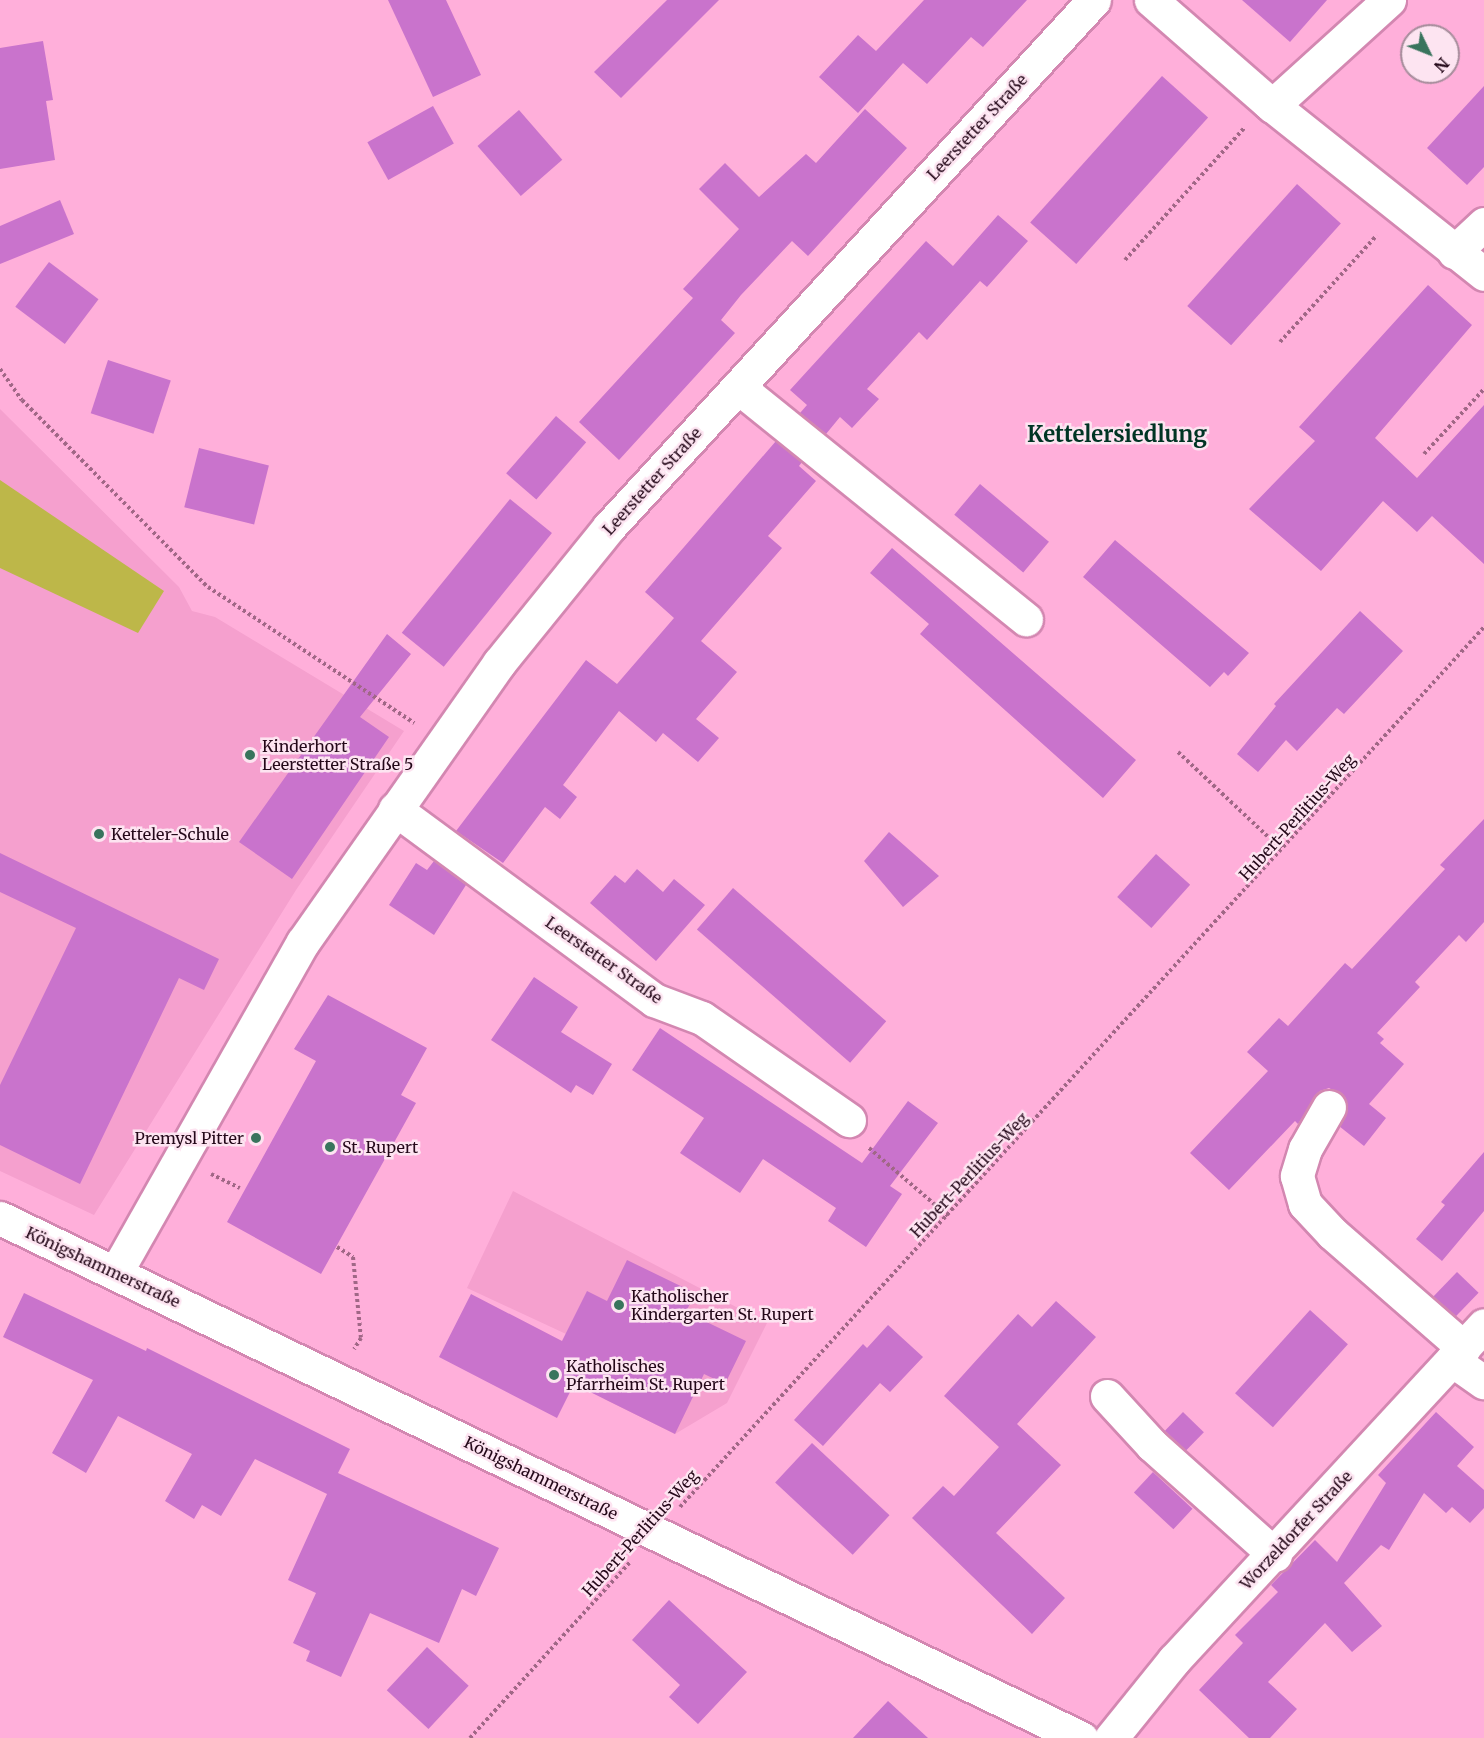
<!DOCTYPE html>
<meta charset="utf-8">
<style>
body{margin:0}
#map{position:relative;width:1484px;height:1738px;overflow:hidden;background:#ffafda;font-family:Merriweather,serif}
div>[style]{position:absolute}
.built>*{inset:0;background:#f5a0ce}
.green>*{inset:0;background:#bdb749}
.building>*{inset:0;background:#c973cc;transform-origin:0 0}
.path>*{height:4px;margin-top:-2px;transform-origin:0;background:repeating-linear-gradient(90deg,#a06786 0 3px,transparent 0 6px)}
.roads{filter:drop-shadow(2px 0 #d387b1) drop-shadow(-2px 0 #d387b1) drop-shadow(0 2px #d387b1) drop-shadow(0 -2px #d387b1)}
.minor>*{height:33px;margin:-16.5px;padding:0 16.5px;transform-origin:16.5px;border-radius:16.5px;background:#fff}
.dots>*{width:16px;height:16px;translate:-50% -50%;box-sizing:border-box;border:3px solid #fde4f1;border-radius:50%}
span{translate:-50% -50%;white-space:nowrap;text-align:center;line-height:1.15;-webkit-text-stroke:5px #fde4f1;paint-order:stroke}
.street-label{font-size:16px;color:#240819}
.poi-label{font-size:16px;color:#240819}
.left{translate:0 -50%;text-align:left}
.right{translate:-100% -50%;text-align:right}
.district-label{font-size:22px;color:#003424;font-weight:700}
.north{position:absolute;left:1400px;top:24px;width:60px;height:60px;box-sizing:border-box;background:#fde4f1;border:2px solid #a68c9b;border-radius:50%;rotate:133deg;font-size:16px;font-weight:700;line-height:24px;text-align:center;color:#240819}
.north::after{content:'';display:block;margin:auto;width:21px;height:27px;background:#39745d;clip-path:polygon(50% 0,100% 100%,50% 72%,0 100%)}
</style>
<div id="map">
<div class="built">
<div style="clip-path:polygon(0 409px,179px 587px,192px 611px,215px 617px,404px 731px,296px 890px,94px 1215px,0 1171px)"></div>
<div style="clip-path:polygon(513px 1191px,767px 1323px,727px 1403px,675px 1434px,604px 1399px,622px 1360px,467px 1288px)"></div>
</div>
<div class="green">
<div style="clip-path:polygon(0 480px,164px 591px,138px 633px,0 568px)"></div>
</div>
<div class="building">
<div style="clip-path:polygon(388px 0,446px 0,481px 75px,433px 97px)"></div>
<div style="clip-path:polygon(667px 0,719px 0,621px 98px,594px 72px)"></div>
<div style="clip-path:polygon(924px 0,1027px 0,983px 47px,971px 37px,927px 84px,903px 63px,858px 113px,819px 77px,858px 35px,876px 51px)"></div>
<div style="clip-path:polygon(1242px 0,1327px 0,1290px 42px)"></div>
<div style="clip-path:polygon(43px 41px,53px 100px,46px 101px,55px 160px,0 169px,0 48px)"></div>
<div style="left:1162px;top:76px;width:62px;height:197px;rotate:42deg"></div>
<div style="clip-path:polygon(1484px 86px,1484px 167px,1467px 185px,1427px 148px)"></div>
<div style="left:433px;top:106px;width:43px;height:75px;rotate:61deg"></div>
<div style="clip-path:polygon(865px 109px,907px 148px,808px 256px,792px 241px,741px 295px,721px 320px,735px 333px,619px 460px,579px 422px,693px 298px,683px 289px,739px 229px,699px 189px,725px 163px,759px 197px,806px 154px,816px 163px)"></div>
<div style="left:519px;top:110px;width:66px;height:55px;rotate:49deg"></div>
<div style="left:1297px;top:184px;width:59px;height:164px;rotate:42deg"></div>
<div style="clip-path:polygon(60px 200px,74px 234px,0 264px,0 226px)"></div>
<div style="clip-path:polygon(998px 215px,1028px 241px,987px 287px,980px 281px,927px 340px,919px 332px,867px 389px,879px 399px,852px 428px,840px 417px,826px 434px,800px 413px,807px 405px,790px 390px,926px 241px,953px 266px)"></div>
<div style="left:49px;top:262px;width:62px;height:56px;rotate:37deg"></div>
<div style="clip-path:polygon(1428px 285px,1472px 325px,1375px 438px,1417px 478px,1484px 405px,1484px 564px,1432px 516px,1417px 532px,1383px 501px,1321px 571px,1249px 509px,1315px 441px,1299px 427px)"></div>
<div style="left:108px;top:360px;width:66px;height:56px;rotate:18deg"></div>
<div style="left:556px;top:416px;width:40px;height:76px;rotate:41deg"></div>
<div style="clip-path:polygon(776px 441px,802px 462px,799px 466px,816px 481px,768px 536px,782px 548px,701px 641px,737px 672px,696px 719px,719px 738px,698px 762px,663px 733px,656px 742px,619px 711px,563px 785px,577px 797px,560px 819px,545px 807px,503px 863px,456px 831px,586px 660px,617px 684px,674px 618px,645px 592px)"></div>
<div style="left:199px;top:448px;width:72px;height:61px;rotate:14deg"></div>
<div style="left:980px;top:484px;width:90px;height:40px;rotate:40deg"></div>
<div style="left:510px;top:499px;width:54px;height:172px;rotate:39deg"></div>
<div style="clip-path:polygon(1115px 540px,1249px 653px,1228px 676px,1224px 672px,1210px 687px,1083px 577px)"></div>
<div style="clip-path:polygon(892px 548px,1136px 760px,1103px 798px,920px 634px,929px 624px,870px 573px)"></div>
<div style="clip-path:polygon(1360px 611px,1403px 651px,1344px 714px,1337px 708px,1297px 751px,1286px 740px,1258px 772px,1237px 754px,1276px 706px,1274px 704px)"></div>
<div style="clip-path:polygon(387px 634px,411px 654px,360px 717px,389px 737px,292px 879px,239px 842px)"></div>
<div style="clip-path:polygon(1484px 819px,1484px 922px,1466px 942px,1459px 935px,1415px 982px,1420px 987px,1377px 1033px,1384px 1039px,1380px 1043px,1404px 1064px,1369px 1104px,1386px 1118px,1364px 1146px,1339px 1126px,1348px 1107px,1345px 1097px,1329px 1088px,1320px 1091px,1298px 1124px,1295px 1121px,1229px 1190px,1190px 1153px,1268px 1071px,1247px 1052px,1279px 1018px,1288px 1026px,1345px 963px,1352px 969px,1445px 869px,1440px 865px)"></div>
<div style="clip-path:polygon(889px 832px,939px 876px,903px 907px,864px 861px)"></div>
<div style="clip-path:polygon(0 853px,219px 959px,204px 990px,179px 978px,80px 1184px,0 1145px,0 1085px,76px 928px,0 892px)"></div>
<div style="left:1156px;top:854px;width:46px;height:58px;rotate:42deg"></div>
<div style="clip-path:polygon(434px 861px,466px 885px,434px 935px,389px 905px,416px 863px,427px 870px)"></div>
<div style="clip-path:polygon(637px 869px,663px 892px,674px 879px,705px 905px,656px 961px,590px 903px,615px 875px,625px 883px)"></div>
<div style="left:733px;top:888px;width:203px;height:55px;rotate:41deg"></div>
<div style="clip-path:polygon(534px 977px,578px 1007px,561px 1032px,612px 1064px,593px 1095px,576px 1085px,571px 1093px,491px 1040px)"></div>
<div style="clip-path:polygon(328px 995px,427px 1048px,401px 1095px,416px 1103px,321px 1274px,227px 1222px,316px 1061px,294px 1049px)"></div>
<div style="clip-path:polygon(660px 1028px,862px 1163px,908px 1101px,938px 1123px,890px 1186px,902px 1194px,866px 1247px,828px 1221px,836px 1208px,763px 1159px,740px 1193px,680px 1153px,704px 1118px,632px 1070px)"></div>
<div style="clip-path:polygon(1484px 1152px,1484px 1211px,1442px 1261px,1416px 1239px,1445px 1205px,1441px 1202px)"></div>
<div style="clip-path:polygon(627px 1260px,695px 1293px,686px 1312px,746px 1341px,725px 1384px,704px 1374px,675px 1434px,574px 1384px,557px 1418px,439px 1357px,471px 1294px,562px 1341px,587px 1291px,607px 1301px)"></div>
<div style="left:1457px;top:1272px;width:30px;height:34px;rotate:44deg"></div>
<div style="clip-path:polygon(24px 1293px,146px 1351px,147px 1348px,350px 1449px,338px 1473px,499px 1548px,476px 1596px,462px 1589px,439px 1643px,370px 1613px,341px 1677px,306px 1661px,310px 1651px,293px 1643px,316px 1593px,288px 1580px,327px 1494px,255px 1459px,221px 1516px,202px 1505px,194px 1519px,165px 1501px,192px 1454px,118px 1416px,86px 1473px,52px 1453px,93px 1380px,3px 1337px)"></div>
<div style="clip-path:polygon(1056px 1301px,1096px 1337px,1017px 1424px,1061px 1465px,996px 1533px,1065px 1598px,1032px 1634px,912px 1518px,943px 1486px,954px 1496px,999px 1447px,944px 1396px,1018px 1314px,1032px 1327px)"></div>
<div style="left:1310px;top:1310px;width:51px;height:112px;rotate:42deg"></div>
<div style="clip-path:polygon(888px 1325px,923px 1357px,890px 1392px,880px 1383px,823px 1446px,794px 1420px,863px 1344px,867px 1348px)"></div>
<div style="left:1183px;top:1412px;width:29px;height:26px;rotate:44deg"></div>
<div style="clip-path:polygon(1436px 1412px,1474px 1447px,1457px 1466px,1484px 1490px,1484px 1508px,1470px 1523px,1452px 1507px,1446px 1513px,1424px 1493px,1389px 1550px,1381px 1545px,1344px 1583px,1382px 1626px,1352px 1652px,1325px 1623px,1268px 1682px,1297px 1709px,1270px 1738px,1249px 1738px,1199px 1690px,1243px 1643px,1235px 1635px,1278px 1592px,1271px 1585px,1315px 1540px,1337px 1562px,1386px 1483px,1378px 1475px)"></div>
<div style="left:812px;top:1443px;width:106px;height:54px;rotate:43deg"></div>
<div style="left:1153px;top:1472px;width:54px;height:28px;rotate:43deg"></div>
<div style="clip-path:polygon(669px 1600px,747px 1672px,698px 1724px,669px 1697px,680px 1685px,632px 1640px)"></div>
<div style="left:427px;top:1647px;width:57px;height:59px;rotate:43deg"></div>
<div style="clip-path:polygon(888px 1701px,928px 1738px,853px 1738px)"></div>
</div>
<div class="path">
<div style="left:1125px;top:260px;width:179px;rotate:-47.9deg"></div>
<div style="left:1280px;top:342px;width:144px;rotate:-47.8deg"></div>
<div style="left:0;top:369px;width:38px;rotate:55deg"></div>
<div style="left:22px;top:400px;width:264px;rotate:45.2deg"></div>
<div style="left:208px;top:587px;width:247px;rotate:33.4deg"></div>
<div style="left:1424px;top:454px;width:88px;rotate:-47.3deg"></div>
<div style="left:1178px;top:752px;width:143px;rotate:43.3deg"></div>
<div style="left:869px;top:1148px;width:104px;rotate:40.7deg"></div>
<div style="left:211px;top:1174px;width:32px;rotate:26deg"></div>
<div style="left:337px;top:1247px;width:19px;rotate:32deg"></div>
<div style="left:353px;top:1257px;width:81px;rotate:84.4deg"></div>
<div style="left:361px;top:1338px;width:13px;rotate:122deg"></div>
<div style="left:680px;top:1507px;width:1192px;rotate:-47.58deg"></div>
<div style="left:470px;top:1738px;width:239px;rotate:-47.7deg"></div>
</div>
<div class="roads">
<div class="minor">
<div style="left:1151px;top:0;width:155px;rotate:41.1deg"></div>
<div style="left:1268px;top:102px;width:276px;rotate:38.5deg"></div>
<div style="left:1272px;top:106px;width:158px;rotate:-42.2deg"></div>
<div style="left:1454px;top:252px;width:41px;rotate:-43deg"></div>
<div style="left:738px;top:387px;width:370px;rotate:38.9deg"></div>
<div style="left:395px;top:809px;width:322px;rotate:36.4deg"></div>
<div style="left:654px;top:1000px;width:51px;rotate:20.6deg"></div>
<div style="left:702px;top:1018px;width:179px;rotate:34.8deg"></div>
<div style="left:1329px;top:1107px;width:48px;rotate:119.7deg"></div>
<div style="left:1305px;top:1149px;width:28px;rotate:107deg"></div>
<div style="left:1297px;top:1176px;width:29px;rotate:74deg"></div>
<div style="left:1305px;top:1204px;width:40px;rotate:47deg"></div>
<div style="left:1332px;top:1233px;width:175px;rotate:41.1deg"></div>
<div style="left:0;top:1218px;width:1200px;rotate:25.69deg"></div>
<div style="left:116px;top:1272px;width:379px;rotate:-60.5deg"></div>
<div style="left:303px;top:942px;width:341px;rotate:-54.9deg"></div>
<div style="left:499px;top:663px;width:175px;rotate:-51deg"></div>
<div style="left:609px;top:527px;width:716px;rotate:-47.38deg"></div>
<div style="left:1452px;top:1360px;width:39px;rotate:35deg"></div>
<div style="left:1107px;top:1396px;width:67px;rotate:47.4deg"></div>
<div style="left:1152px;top:1445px;width:165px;rotate:41.8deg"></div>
<div style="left:1111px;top:1738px;width:100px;rotate:-51.1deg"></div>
<div style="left:1174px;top:1660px;width:456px;rotate:-47.2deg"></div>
</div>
</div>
<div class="dots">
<div style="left:250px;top:755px;background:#39745d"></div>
<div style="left:99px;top:834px;background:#39745d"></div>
<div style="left:256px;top:1138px;background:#39745d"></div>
<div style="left:330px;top:1147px;background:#39745d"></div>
<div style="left:619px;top:1305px;background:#39745d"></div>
<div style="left:554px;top:1375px;background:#39745d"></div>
</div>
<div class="street-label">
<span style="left:977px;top:127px;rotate:-47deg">Leerstetter Straße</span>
<span style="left:652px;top:481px;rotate:-48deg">Leerstetter Straße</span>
<span style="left:1297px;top:817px;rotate:-48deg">Hubert-Perlitius-Weg</span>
<span style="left:604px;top:960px;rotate:35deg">Leerstetter Straße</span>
<span style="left:969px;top:1175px;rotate:-47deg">Hubert-Perlitius-Weg</span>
<span style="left:103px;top:1267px;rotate:25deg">Königshammerstraße</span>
<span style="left:541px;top:1478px;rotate:26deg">Königshammerstraße</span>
<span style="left:1296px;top:1530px;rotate:-47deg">Worzeldorfer Straße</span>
<span style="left:640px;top:1533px;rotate:-48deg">Hubert-Perlitius-Weg</span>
</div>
<div class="poi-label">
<span class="left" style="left:262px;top:755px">Kinderhort<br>Leerstetter Straße 5</span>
<span class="left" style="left:111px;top:834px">Ketteler-Schule</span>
<span class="right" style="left:244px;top:1138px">Premysl Pitter</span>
<span class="left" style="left:342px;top:1147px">St. Rupert</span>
<span class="left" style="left:631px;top:1305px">Katholischer<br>Kindergarten St. Rupert</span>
<span class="left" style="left:566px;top:1375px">Katholisches<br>Pfarrheim St. Rupert</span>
</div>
<div class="district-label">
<span style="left:1117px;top:435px">Kettelersiedlung</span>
</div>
<div class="north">N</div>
</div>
